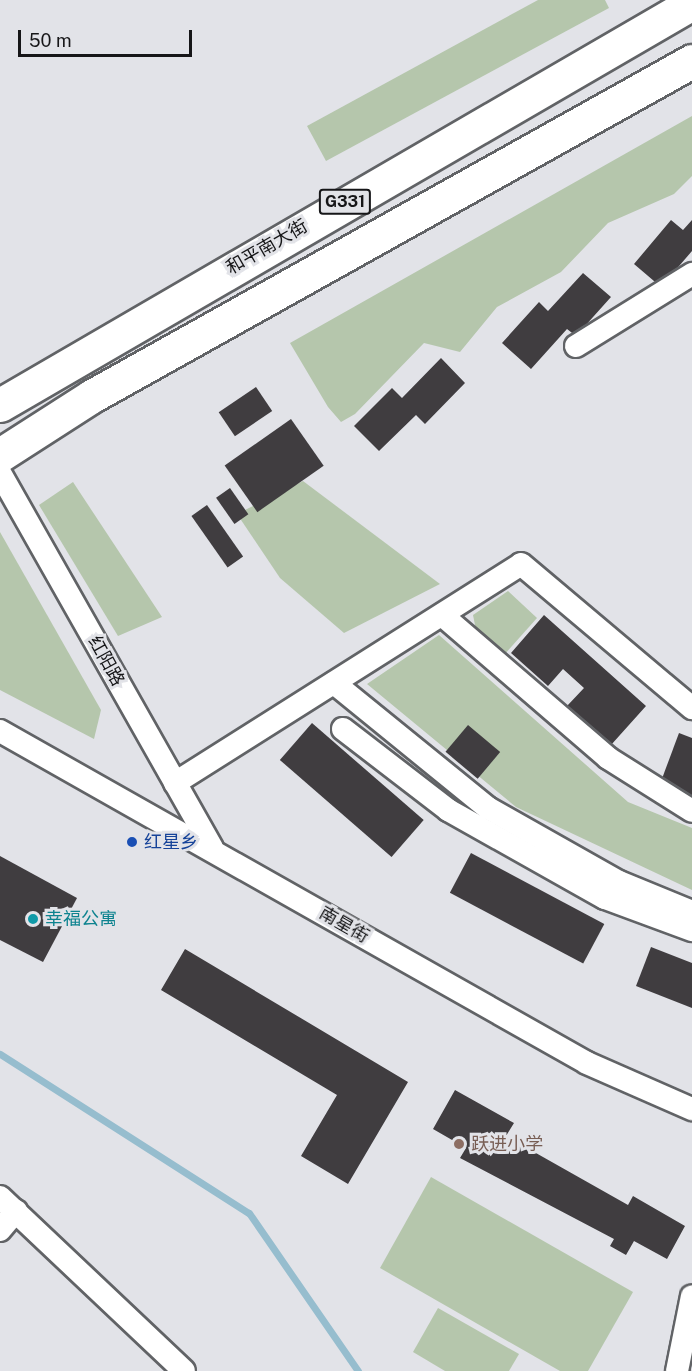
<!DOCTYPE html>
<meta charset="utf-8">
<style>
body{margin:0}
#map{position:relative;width:692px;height:1371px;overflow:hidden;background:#e2e3e8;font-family:"Public Sans","Noto Sans SC",sans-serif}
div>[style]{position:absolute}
.green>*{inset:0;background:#b5c6ac}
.stream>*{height:7px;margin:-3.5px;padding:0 3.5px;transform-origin:3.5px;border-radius:3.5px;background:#96bdce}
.building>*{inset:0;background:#403d40;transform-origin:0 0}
.roads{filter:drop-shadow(2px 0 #616366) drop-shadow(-2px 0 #616366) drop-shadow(0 2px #616366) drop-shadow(0 -2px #616366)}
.minor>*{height:22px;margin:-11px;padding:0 11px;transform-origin:11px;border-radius:11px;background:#fff}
.highway>*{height:33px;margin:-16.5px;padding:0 16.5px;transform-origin:16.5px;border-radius:16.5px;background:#fff}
.dots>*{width:16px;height:16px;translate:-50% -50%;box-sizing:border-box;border:3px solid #e2e3e8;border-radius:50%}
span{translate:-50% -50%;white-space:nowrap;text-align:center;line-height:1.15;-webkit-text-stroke:6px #e2e3e8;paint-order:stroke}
.shield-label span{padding:2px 4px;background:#e2e3e8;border:2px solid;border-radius:4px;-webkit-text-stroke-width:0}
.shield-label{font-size:16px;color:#161618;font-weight:700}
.street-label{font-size:18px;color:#161618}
.transit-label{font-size:18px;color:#164399}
.left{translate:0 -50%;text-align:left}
.culture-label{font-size:18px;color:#0d838f}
.education-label{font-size:18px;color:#785e54}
.scale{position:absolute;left:18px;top:30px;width:174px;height:27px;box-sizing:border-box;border:3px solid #161618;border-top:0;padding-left:8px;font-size:18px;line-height:21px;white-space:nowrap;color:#161618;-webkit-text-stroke:4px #e2e3e8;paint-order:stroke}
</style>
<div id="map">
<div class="green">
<div style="clip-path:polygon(538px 0,605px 0,609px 8px,326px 161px,307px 126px)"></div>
<div style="clip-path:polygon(692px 116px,692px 176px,674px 194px,608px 223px,561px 272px,497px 307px,460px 352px,424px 343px,355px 414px,341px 422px,328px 407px,290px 343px)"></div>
<div style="clip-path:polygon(303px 481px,440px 584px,344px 633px,280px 578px,237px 514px)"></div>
<div style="clip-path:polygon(73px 482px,162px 617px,118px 636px,39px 505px)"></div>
<div style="clip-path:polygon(0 532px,101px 710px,94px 739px,0 690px)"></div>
<div style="clip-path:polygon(508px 591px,537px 618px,504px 655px,476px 630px,473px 615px)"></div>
<div style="clip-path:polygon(439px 635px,628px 802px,692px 828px,692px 890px,516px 807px,367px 684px)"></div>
<div style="clip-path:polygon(431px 1177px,633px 1292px,588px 1371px,560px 1371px,380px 1268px)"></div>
<div style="clip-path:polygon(438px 1308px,519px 1354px,509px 1371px,445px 1371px,413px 1352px)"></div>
</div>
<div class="stream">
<div style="left:0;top:1054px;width:295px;rotate:32.6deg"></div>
<div style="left:249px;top:1213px;width:192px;rotate:55.4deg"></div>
</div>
<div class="building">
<div style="clip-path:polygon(671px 220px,683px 230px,692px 220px,692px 251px,661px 287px,634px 264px)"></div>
<div style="clip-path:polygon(583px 273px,611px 297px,576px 336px,567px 329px,531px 369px,502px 343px,539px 302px,548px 311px)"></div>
<div style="clip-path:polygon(441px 358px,465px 383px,425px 424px,416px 415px,379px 451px,354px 426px,392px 388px,402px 398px)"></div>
<div style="left:256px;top:387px;width:29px;height:45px;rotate:56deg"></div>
<div style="left:291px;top:419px;width:57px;height:81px;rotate:55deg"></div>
<div style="left:230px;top:488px;width:32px;height:17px;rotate:55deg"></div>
<div style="left:207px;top:505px;width:63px;height:19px;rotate:55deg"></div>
<div style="clip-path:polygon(544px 615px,646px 706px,611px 745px,567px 706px,584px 688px,563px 669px,548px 686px,511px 653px)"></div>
<div style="left:312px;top:723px;width:148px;height:49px;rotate:41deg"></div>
<div style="left:468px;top:725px;width:42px;height:35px;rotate:40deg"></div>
<div style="clip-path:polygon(679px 733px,692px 738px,692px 797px,660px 784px)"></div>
<div style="left:471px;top:853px;width:151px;height:45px;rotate:28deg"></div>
<div style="clip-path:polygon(0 856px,77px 898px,43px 962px,0 940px)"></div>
<div style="clip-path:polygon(651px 947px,692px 963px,692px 1008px,636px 986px)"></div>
<div style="clip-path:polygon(185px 949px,408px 1082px,348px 1184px,301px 1156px,337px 1095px,161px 990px)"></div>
<div style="clip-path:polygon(455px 1090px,514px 1123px,506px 1136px,628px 1205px,633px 1196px,685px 1226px,667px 1259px,634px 1241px,626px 1255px,610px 1246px,614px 1239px,460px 1158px,466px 1148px,433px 1129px)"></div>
</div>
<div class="roads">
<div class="minor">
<div style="left:576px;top:346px;width:137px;rotate:-31.8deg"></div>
<div style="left:0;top:473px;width:431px;rotate:60.5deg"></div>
<div style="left:442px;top:615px;width:219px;rotate:40.7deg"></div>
<div style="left:608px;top:758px;width:99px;rotate:32.2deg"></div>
<div style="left:334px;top:683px;width:198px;rotate:39.1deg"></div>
<div style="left:488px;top:808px;width:150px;rotate:29.5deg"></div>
<div style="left:619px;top:882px;width:79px;rotate:22.3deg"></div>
<div style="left:343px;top:729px;width:133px;rotate:37.6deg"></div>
<div style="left:448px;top:810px;width:180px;rotate:29.3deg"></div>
<div style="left:605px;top:898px;width:93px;rotate:20.2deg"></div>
<div style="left:0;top:731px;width:674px;rotate:29.49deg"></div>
<div style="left:587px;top:1063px;width:115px;rotate:23.7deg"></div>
<div style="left:175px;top:783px;width:409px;rotate:-32.3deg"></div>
<div style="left:521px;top:564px;width:224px;rotate:40.1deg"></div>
<div style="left:0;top:1197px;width:253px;rotate:43.4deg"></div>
<div style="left:0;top:1230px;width:25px;rotate:-50deg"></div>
<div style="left:677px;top:1371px;width:76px;rotate:-78.7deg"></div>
</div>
<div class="highway">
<div style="left:0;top:405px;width:800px;rotate:-30.15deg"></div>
<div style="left:0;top:455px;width:109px;rotate:-32.7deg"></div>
<div style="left:92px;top:396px;width:687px;rotate:-29.18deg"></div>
</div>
</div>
<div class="dots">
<div style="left:132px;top:842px;background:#1a4fb4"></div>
<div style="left:33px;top:919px;background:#0f9aa8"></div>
<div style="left:459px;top:1144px;background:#8d6e63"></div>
</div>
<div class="shield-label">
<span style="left:345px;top:202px">G331</span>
</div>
<div class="street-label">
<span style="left:267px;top:247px;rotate:-30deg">和平南大街</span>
<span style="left:106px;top:661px;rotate:61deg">红阳路</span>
<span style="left:344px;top:925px;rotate:30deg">南星街</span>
</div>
<div class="transit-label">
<span class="left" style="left:144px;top:842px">红星乡</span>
</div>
<div class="culture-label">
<span class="left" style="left:45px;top:919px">幸福公寓</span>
</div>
<div class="education-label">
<span class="left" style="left:471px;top:1144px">跃进小学</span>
</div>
<div class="scale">50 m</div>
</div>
